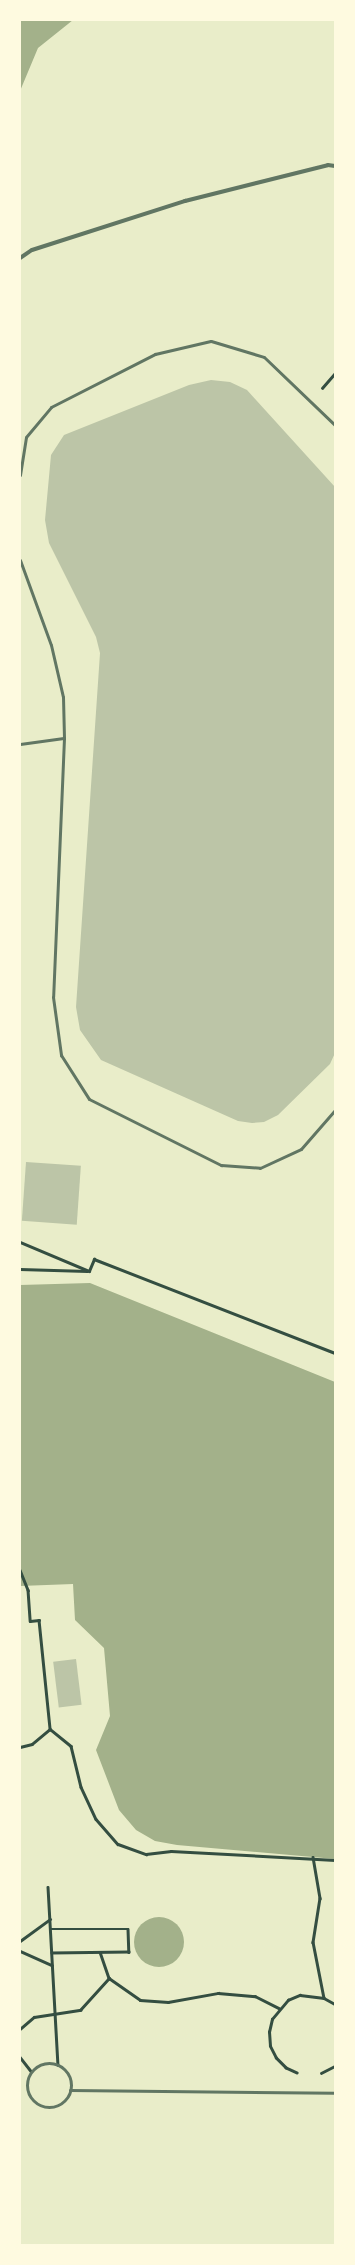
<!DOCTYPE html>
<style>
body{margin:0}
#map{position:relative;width:355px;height:2265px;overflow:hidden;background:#e9edc9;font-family:Montserrat,sans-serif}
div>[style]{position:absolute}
.water>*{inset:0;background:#a3b18a}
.round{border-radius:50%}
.building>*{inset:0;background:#bcc5a7;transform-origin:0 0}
.path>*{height:2.5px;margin:-1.25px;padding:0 1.25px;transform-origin:1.25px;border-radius:1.25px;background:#344e41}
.service>*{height:3px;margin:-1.5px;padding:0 1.5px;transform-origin:1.5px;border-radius:1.5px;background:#617663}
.service>.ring{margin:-1.5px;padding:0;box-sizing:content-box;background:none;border:3px solid #617663;border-radius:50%}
.minor>*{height:4px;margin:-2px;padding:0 2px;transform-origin:2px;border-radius:2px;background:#617663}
span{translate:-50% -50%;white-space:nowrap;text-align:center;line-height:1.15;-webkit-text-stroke:4px #fefae0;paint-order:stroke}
.frame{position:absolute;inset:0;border:21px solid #fefae0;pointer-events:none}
</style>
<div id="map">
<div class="water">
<div style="clip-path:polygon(73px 20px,38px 48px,20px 91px,20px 21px)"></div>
<div style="clip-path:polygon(90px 1283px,335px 1382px,335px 1859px,177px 1845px,155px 1841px,136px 1830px,119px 1810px,96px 1750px,110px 1716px,104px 1648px,75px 1620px,73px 1584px,20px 1586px,20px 1285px)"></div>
<div class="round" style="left:134px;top:1917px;width:50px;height:50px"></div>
</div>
<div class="building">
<div style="clip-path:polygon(211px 380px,230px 382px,247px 390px,335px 487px,335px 1053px,330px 1064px,278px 1115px,264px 1122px,252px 1123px,238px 1121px,101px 1060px,80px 1030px,76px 1007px,100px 653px,96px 637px,49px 543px,45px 520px,51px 455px,64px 435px,189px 385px)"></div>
<div style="left:26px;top:1162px;width:55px;height:59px;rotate:4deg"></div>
<div style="left:76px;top:1659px;width:46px;height:23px;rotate:83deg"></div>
</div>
<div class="path">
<div style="left:322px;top:388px;width:20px;rotate:-49deg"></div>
<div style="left:20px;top:1242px;width:75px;rotate:22.8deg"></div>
<div style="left:89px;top:1271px;width:13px;rotate:-67deg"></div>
<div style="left:94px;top:1259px;width:259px;rotate:21.3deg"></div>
<div style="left:20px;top:1269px;width:67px;rotate:1.7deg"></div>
<div style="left:20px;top:1570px;width:22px;rotate:68deg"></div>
<div style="left:28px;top:1590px;width:31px;rotate:86deg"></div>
<div style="left:30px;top:1621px;width:9px;rotate:-6deg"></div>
<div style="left:39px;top:1620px;width:110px;rotate:84.2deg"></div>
<div style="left:50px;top:1729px;width:27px;rotate:39deg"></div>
<div style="left:71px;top:1746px;width:42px;rotate:76.3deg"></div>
<div style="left:81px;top:1787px;width:35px;rotate:65deg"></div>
<div style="left:96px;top:1819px;width:33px;rotate:49deg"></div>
<div style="left:118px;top:1844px;width:30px;rotate:20deg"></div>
<div style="left:146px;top:1854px;width:25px;rotate:-7deg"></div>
<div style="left:171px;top:1851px;width:164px;rotate:3.1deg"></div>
<div style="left:20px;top:1747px;width:12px;rotate:-14deg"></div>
<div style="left:32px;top:1744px;width:23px;rotate:-40deg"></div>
<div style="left:313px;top:1857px;width:42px;rotate:80.3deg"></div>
<div style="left:320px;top:1898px;width:45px;rotate:99deg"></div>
<div style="left:313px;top:1942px;width:57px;rotate:78.9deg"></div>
<div style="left:48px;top:1887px;width:178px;rotate:86.8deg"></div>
<div style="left:51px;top:1929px;width:77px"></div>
<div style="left:128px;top:1929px;width:23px;rotate:88deg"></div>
<div style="left:129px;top:1952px;width:77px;rotate:179.3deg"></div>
<div style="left:20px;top:1941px;width:37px;rotate:-36deg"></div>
<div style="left:20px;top:1951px;width:35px;rotate:24deg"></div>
<div style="left:100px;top:1952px;width:28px;rotate:71deg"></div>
<div style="left:109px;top:1978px;width:38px;rotate:35deg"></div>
<div style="left:140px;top:2000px;width:28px;rotate:4deg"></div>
<div style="left:168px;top:2002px;width:51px;rotate:-10.2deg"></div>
<div style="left:218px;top:1993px;width:37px;rotate:5deg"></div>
<div style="left:255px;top:1996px;width:27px;rotate:27deg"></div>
<div style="left:20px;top:2029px;width:18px;rotate:-41deg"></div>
<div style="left:34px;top:2017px;width:47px;rotate:-8.7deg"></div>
<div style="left:80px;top:2010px;width:43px;rotate:-47.8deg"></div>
<div style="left:20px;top:2057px;width:18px;rotate:52deg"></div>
<div style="left:297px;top:2073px;width:12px;rotate:-156deg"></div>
<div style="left:286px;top:2068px;width:14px;rotate:-135deg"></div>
<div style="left:276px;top:2058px;width:13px;rotate:-117deg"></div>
<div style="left:270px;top:2046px;width:14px;rotate:-94deg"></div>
<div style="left:269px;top:2032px;width:13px;rotate:-77deg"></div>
<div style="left:272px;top:2019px;width:25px;rotate:-50deg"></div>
<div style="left:288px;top:2000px;width:13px;rotate:-23deg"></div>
<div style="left:300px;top:1995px;width:24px;rotate:7deg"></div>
<div style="left:324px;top:1998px;width:13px;rotate:29deg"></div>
<div style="left:321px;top:2073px;width:16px;rotate:-27deg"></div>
</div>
<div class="service">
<div style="left:20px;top:475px;width:38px;rotate:-81deg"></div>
<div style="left:26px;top:437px;width:39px;rotate:-50deg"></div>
<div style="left:51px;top:407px;width:117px;rotate:-27deg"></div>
<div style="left:155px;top:354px;width:57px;rotate:-13.1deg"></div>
<div style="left:211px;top:341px;width:55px;rotate:16.8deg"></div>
<div style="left:264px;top:357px;width:98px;rotate:43.8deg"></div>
<div style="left:20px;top:560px;width:90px;rotate:70deg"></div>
<div style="left:51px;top:645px;width:53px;rotate:77deg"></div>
<div style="left:63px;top:697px;width:41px;rotate:88.6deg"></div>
<div style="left:64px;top:738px;width:259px;rotate:92.4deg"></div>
<div style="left:53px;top:997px;width:59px;rotate:82.1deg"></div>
<div style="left:61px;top:1055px;width:52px;rotate:57.5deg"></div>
<div style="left:89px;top:1099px;width:148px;rotate:26.6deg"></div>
<div style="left:221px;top:1165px;width:39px;rotate:4deg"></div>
<div style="left:260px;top:1168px;width:45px;rotate:-24.9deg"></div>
<div style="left:301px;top:1149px;width:52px;rotate:-48.9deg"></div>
<div style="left:20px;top:744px;width:44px;rotate:-7.8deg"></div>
<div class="ring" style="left:27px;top:2063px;width:41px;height:41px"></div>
<div style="left:70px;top:2090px;width:265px;rotate:0.6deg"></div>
</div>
<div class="minor">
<div style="left:20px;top:258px;width:14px;rotate:-34deg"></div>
<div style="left:32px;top:250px;width:161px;rotate:-17.8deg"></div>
<div style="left:185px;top:201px;width:147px;rotate:-14.1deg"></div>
<div style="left:328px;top:165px;width:7px;rotate:8deg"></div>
</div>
<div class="frame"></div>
</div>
